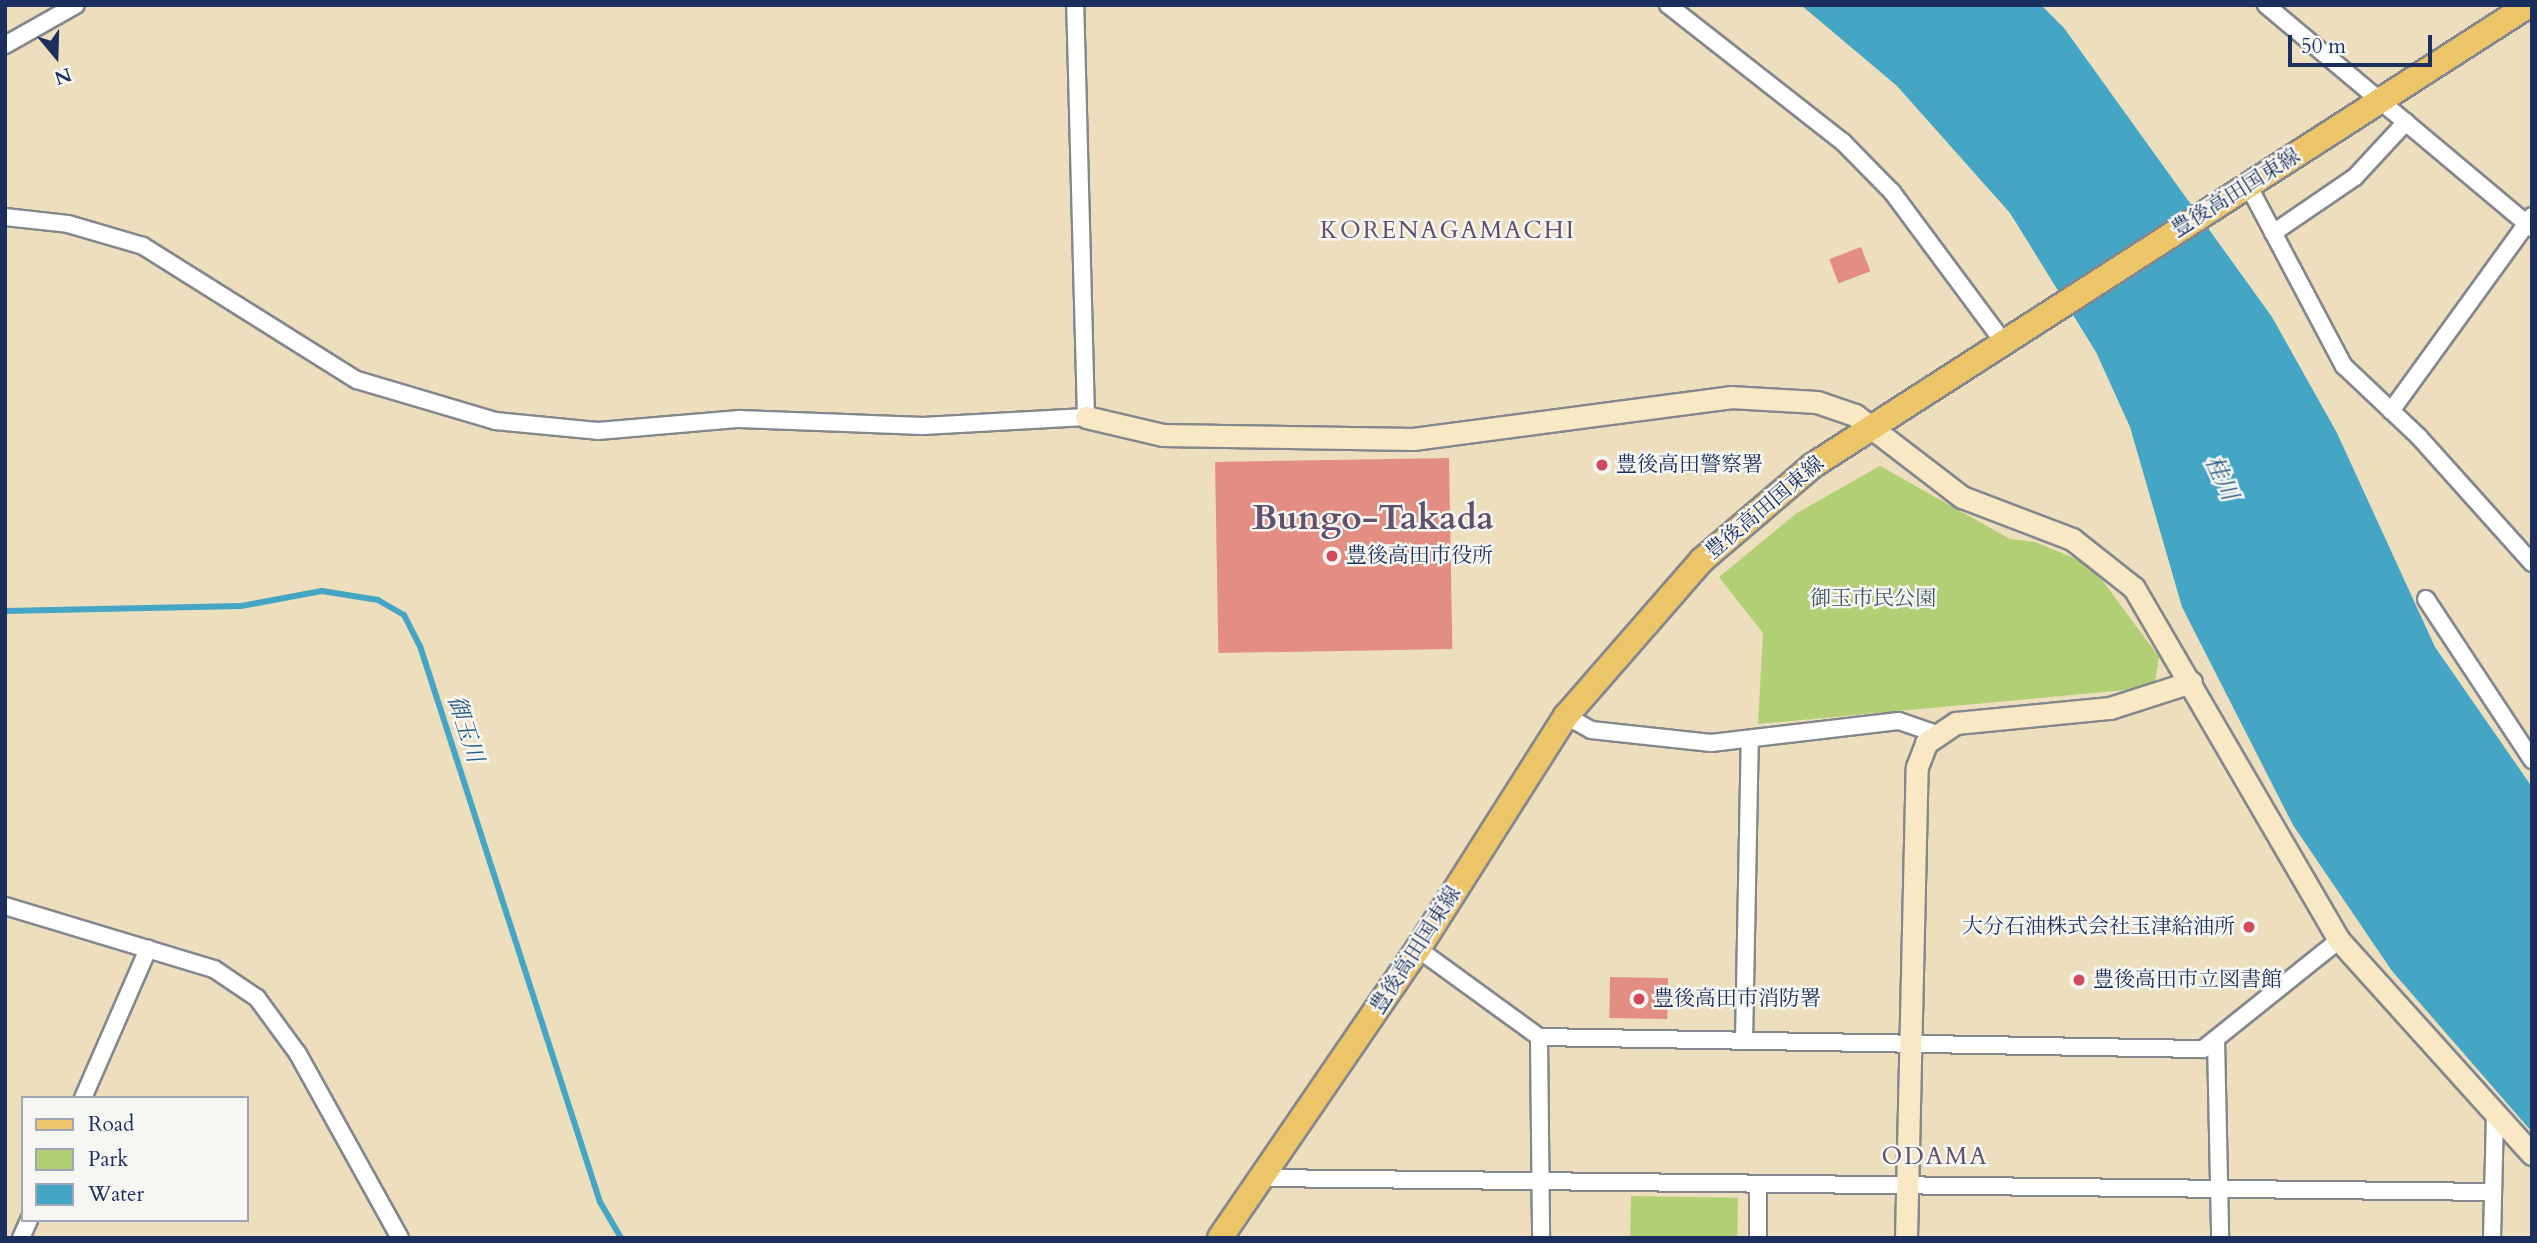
<!DOCTYPE html>
<meta charset="utf-8">
<style>
body{margin:0}
#map{position:relative;width:2537px;height:1243px;overflow:hidden;background:#eddfbd;font-family:Cardo,"Noto Serif JP",serif}
div>[style]{position:absolute}
.green>*{inset:0;background:#b2cf76;transform-origin:0 0}
.water>*{inset:0;background:#44a6c4}
.stream>*{height:6px;margin:-3px;padding:0 3px;transform-origin:3px;border-radius:3px;background:#44a6c4}
.building>*{inset:0;background:#e38e82;transform-origin:0 0}
.roads{filter:drop-shadow(2px 0 #84878e) drop-shadow(-2px 0 #84878e) drop-shadow(0 2px #84878e) drop-shadow(0 -2px #84878e)}
.street>*{height:16px;margin:-8px;padding:0 8px;transform-origin:8px;border-radius:8px;background:#fff}
.secondary>*{height:21px;margin:-10.5px;padding:0 10.5px;transform-origin:10.5px;border-radius:10.5px;background:#f8e8c3}
.primary>*{height:24px;margin:-12px;padding:0 12px;transform-origin:12px;border-radius:12px;background:#edc569}
.dots>*{width:19px;height:19px;translate:-50% -50%;box-sizing:border-box;border:4px solid #f6f6f2;border-radius:50%}
span{translate:-50% -50%;white-space:nowrap;text-align:center;line-height:1.15;-webkit-text-stroke:5px #f6f6f2;paint-order:stroke}
.street-label{font-size:21px;color:#1b2f5e}
.poi-label{font-size:21px;color:#1b2f5e}
.left{translate:0 -50%;text-align:left}
.right{translate:-100% -50%;text-align:right}
.park-label{font-size:21px;color:#415764}
.water-label{font-size:23px;color:#295982;font-style:italic}
.quarter-label{font-size:24px;color:#61506b;letter-spacing:2px}
.town-label{font-size:35px;color:#61506b;font-weight:700}
.frame{position:absolute;inset:0;border:7px solid #1b2f5e;pointer-events:none}
.legend{position:absolute;left:21px;top:1096px;width:228px;height:126px;box-sizing:border-box;background:#f6f6f2;border:2px solid #9ea6b7;margin:0;padding:9px 12px;list-style:none;font-size:21px;color:#1b2f5e}
.legend li{display:flex;align-items:center;gap:14px;height:35px}
.legend b{width:35px;border:2px solid #9ea6b7}
.north{position:absolute;left:21px;top:21px;width:70px;height:70px;-webkit-text-stroke:5px #f6f6f2;paint-order:stroke;rotate:161deg;font-size:19px;font-weight:700;line-height:28px;text-align:center;color:#1b2f5e}
.north::after{content:'';display:block;margin:auto;width:24px;height:32px;background:#1b2f5e;clip-path:polygon(50% 0,100% 100%,50% 72%,0 100%)}
.scale{position:absolute;left:2288px;top:35px;width:144px;height:32px;box-sizing:border-box;border:4px solid #1b2f5e;border-top:0;padding-left:9px;font-size:21px;line-height:24px;white-space:nowrap;color:#1b2f5e;-webkit-text-stroke:5px #f6f6f2;paint-order:stroke}
</style>
<div id="map">
<div class="green">
<div style="clip-path:polygon(1880px 466px,2010px 539px,2035px 542px,2091px 565px,2159px 657px,2155px 682px,2147px 688px,1758px 724px,1763px 633px,1719px 577px,1797px 513px)"></div>
<div style="left:1631px;top:1196px;width:107px;height:42px;rotate:1deg"></div>
</div>
<div class="water">
<div style="clip-path:polygon(1801px 5px,2041px 5px,2064px 28px,2272px 317px,2337px 433px,2435px 647px,2532px 787px,2532px 1132px,2392px 971px,2293px 825px,2182px 607px,2130px 427px,2096px 352px,2010px 213px,1897px 86px)"></div>
</div>
<div class="stream">
<div style="left:5px;top:611px;width:236px;rotate:-1.2deg"></div>
<div style="left:241px;top:606px;width:82px;rotate:-10.5deg"></div>
<div style="left:322px;top:591px;width:57px;rotate:9.1deg"></div>
<div style="left:378px;top:600px;width:30px;rotate:30deg"></div>
<div style="left:404px;top:615px;width:35px;rotate:63deg"></div>
<div style="left:420px;top:646px;width:584px;rotate:72.06deg"></div>
<div style="left:600px;top:1202px;width:42px;rotate:59.7deg"></div>
</div>
<div class="building">
<div style="left:1861px;top:247px;width:26px;height:34px;rotate:69deg"></div>
<div style="left:1449px;top:458px;width:191px;height:234px;rotate:89deg"></div>
<div style="left:1668px;top:978px;width:41px;height:58px;rotate:91deg"></div>
</div>
<div class="roads">
<div class="street">
<div style="left:1668px;top:5px;width:222px;rotate:38.1deg"></div>
<div style="left:1843px;top:142px;width:70px;rotate:45.6deg"></div>
<div style="left:1892px;top:192px;width:188px;rotate:53.4deg"></div>
<div style="left:2266px;top:5px;width:347px;rotate:40deg"></div>
<div style="left:5px;top:45px;width:81px;rotate:-29.4deg"></div>
<div style="left:2248px;top:185px;width:205px;rotate:62.1deg"></div>
<div style="left:2344px;top:366px;width:103px;rotate:43.4deg"></div>
<div style="left:2419px;top:437px;width:169px;rotate:48.1deg"></div>
<div style="left:5px;top:217px;width:63px;rotate:6.3deg"></div>
<div style="left:68px;top:224px;width:78px;rotate:16.3deg"></div>
<div style="left:143px;top:246px;width:252px;rotate:32.1deg"></div>
<div style="left:357px;top:380px;width:144px;rotate:16.5deg"></div>
<div style="left:495px;top:421px;width:103px;rotate:5.5deg"></div>
<div style="left:598px;top:431px;width:142px;rotate:-4.9deg"></div>
<div style="left:739px;top:419px;width:184px;rotate:2.2deg"></div>
<div style="left:923px;top:426px;width:163px;rotate:-3.2deg"></div>
<div style="left:1086px;top:417px;width:412px;rotate:-91.5deg"></div>
<div style="left:2273px;top:233px;width:99px;rotate:-34.3deg"></div>
<div style="left:2355px;top:177px;width:75px;rotate:-47.2deg"></div>
<div style="left:2391px;top:411px;width:241px;rotate:-54.1deg"></div>
<div style="left:2426px;top:599px;width:193px;rotate:56.6deg"></div>
<div style="left:1566px;top:716px;width:29px;rotate:29deg"></div>
<div style="left:1591px;top:730px;width:121px;rotate:6.2deg"></div>
<div style="left:1711px;top:743px;width:189px;rotate:-6.7deg"></div>
<div style="left:1899px;top:721px;width:36px;rotate:19deg"></div>
<div style="left:5px;top:906px;width:218px;rotate:16.8deg"></div>
<div style="left:214px;top:969px;width:52px;rotate:34deg"></div>
<div style="left:257px;top:998px;width:69px;rotate:53.8deg"></div>
<div style="left:298px;top:1054px;width:210px;rotate:61deg"></div>
<div style="left:1418px;top:949px;width:150px;rotate:36deg"></div>
<div style="left:1539px;top:1037px;width:201px;rotate:89.4deg"></div>
<div style="left:1539px;top:1037px;width:664px;rotate:1.04deg"></div>
<div style="left:2203px;top:1049px;width:174px;rotate:-38.7deg"></div>
<div style="left:2216px;top:1039px;width:199px;rotate:88.8deg"></div>
<div style="left:1744px;top:1041px;width:299px;rotate:-88.9deg"></div>
<div style="left:83px;top:1098px;width:163px;rotate:-66.4deg"></div>
<div style="left:1262px;top:1178px;width:1231px;rotate:0.65deg"></div>
<div style="left:1758px;top:1187px;width:51px;rotate:90deg"></div>
<div style="left:21px;top:1238px;width:20px;rotate:-66deg"></div>
<div style="left:2492px;top:1238px;width:120px;rotate:-88.6deg"></div>
</div>
<div class="secondary">
<div style="left:1086px;top:417px;width:79px;rotate:13.2deg"></div>
<div style="left:1163px;top:435px;width:250px;rotate:0.9deg"></div>
<div style="left:1413px;top:439px;width:320px;rotate:-7.5deg"></div>
<div style="left:1730px;top:397px;width:87px;rotate:3.3deg"></div>
<div style="left:1817px;top:402px;width:40px;rotate:18.9deg"></div>
<div style="left:1855px;top:415px;width:135px;rotate:37.5deg"></div>
<div style="left:1962px;top:497px;width:118px;rotate:20.9deg"></div>
<div style="left:2072px;top:539px;width:79px;rotate:38.3deg"></div>
<div style="left:2134px;top:588px;width:407px;rotate:59.8deg"></div>
<div style="left:2339px;top:940px;width:288px;rotate:48deg"></div>
<div style="left:1906px;top:1238px;width:471px;rotate:-88.7deg"></div>
<div style="left:1917px;top:767px;width:26px;rotate:-69deg"></div>
<div style="left:1926px;top:743px;width:36px;rotate:-34deg"></div>
<div style="left:1956px;top:723px;width:155px;rotate:-5.6deg"></div>
<div style="left:2110px;top:708px;width:85px;rotate:-17.8deg"></div>
</div>
<div class="primary">
<div style="left:1220px;top:1238px;width:350px;rotate:-55.6deg"></div>
<div style="left:1418px;top:949px;width:276px;rotate:-57.6deg"></div>
<div style="left:1566px;top:716px;width:207px;rotate:-48.9deg"></div>
<div style="left:1702px;top:560px;width:145px;rotate:-40.5deg"></div>
<div style="left:1812px;top:466px;width:852px;rotate:-32.74deg"></div>
</div>
</div>
<div class="dots">
<div style="left:1602px;top:465px;background:#d1495b"></div>
<div style="left:1332px;top:556px;background:#d1495b"></div>
<div style="left:2249px;top:927px;background:#d1495b"></div>
<div style="left:2079px;top:980px;background:#d1495b"></div>
<div style="left:1639px;top:999px;background:#d1495b"></div>
</div>
<div class="street-label">
<span style="left:2236px;top:193px;rotate:-32deg">豊後高田国東線</span>
<span style="left:1765px;top:508px;rotate:-40deg">豊後高田国東線</span>
<span style="left:1416px;top:950px;rotate:-57deg">豊後高田国東線</span>
</div>
<div class="poi-label">
<span class="left" style="left:1616px;top:465px">豊後高田警察署</span>
<span class="left" style="left:1346px;top:556px">豊後高田市役所</span>
<span class="right" style="left:2235px;top:927px">大分石油株式会社玉津給油所</span>
<span class="left" style="left:2093px;top:980px">豊後高田市立図書館</span>
<span class="left" style="left:1653px;top:999px">豊後高田市消防署</span>
</div>
<div class="park-label">
<span style="left:1873px;top:599px">御玉市民公園</span>
</div>
<div class="water-label">
<span style="left:2221px;top:478px;rotate:65deg">桂川</span>
<span style="left:465px;top:729px;rotate:72deg">御玉川</span>
</div>
<div class="quarter-label">
<span style="left:1448px;top:231px">KORENAGAMACHI</span>
<span style="left:1935px;top:1157px">ODAMA</span>
</div>
<div class="town-label">
<span style="left:1373px;top:518px">Bungo-Takada</span>
</div>
<div class="frame"></div>
<ul class="legend">
<li><b style="height:9px;background:#edc569"></b>Road</li>
<li><b style="height:19px;background:#b2cf76"></b>Park</li>
<li><b style="height:19px;background:#44a6c4"></b>Water</li>
</ul>
<div class="north">N</div>
<div class="scale">50 m</div>
</div>
